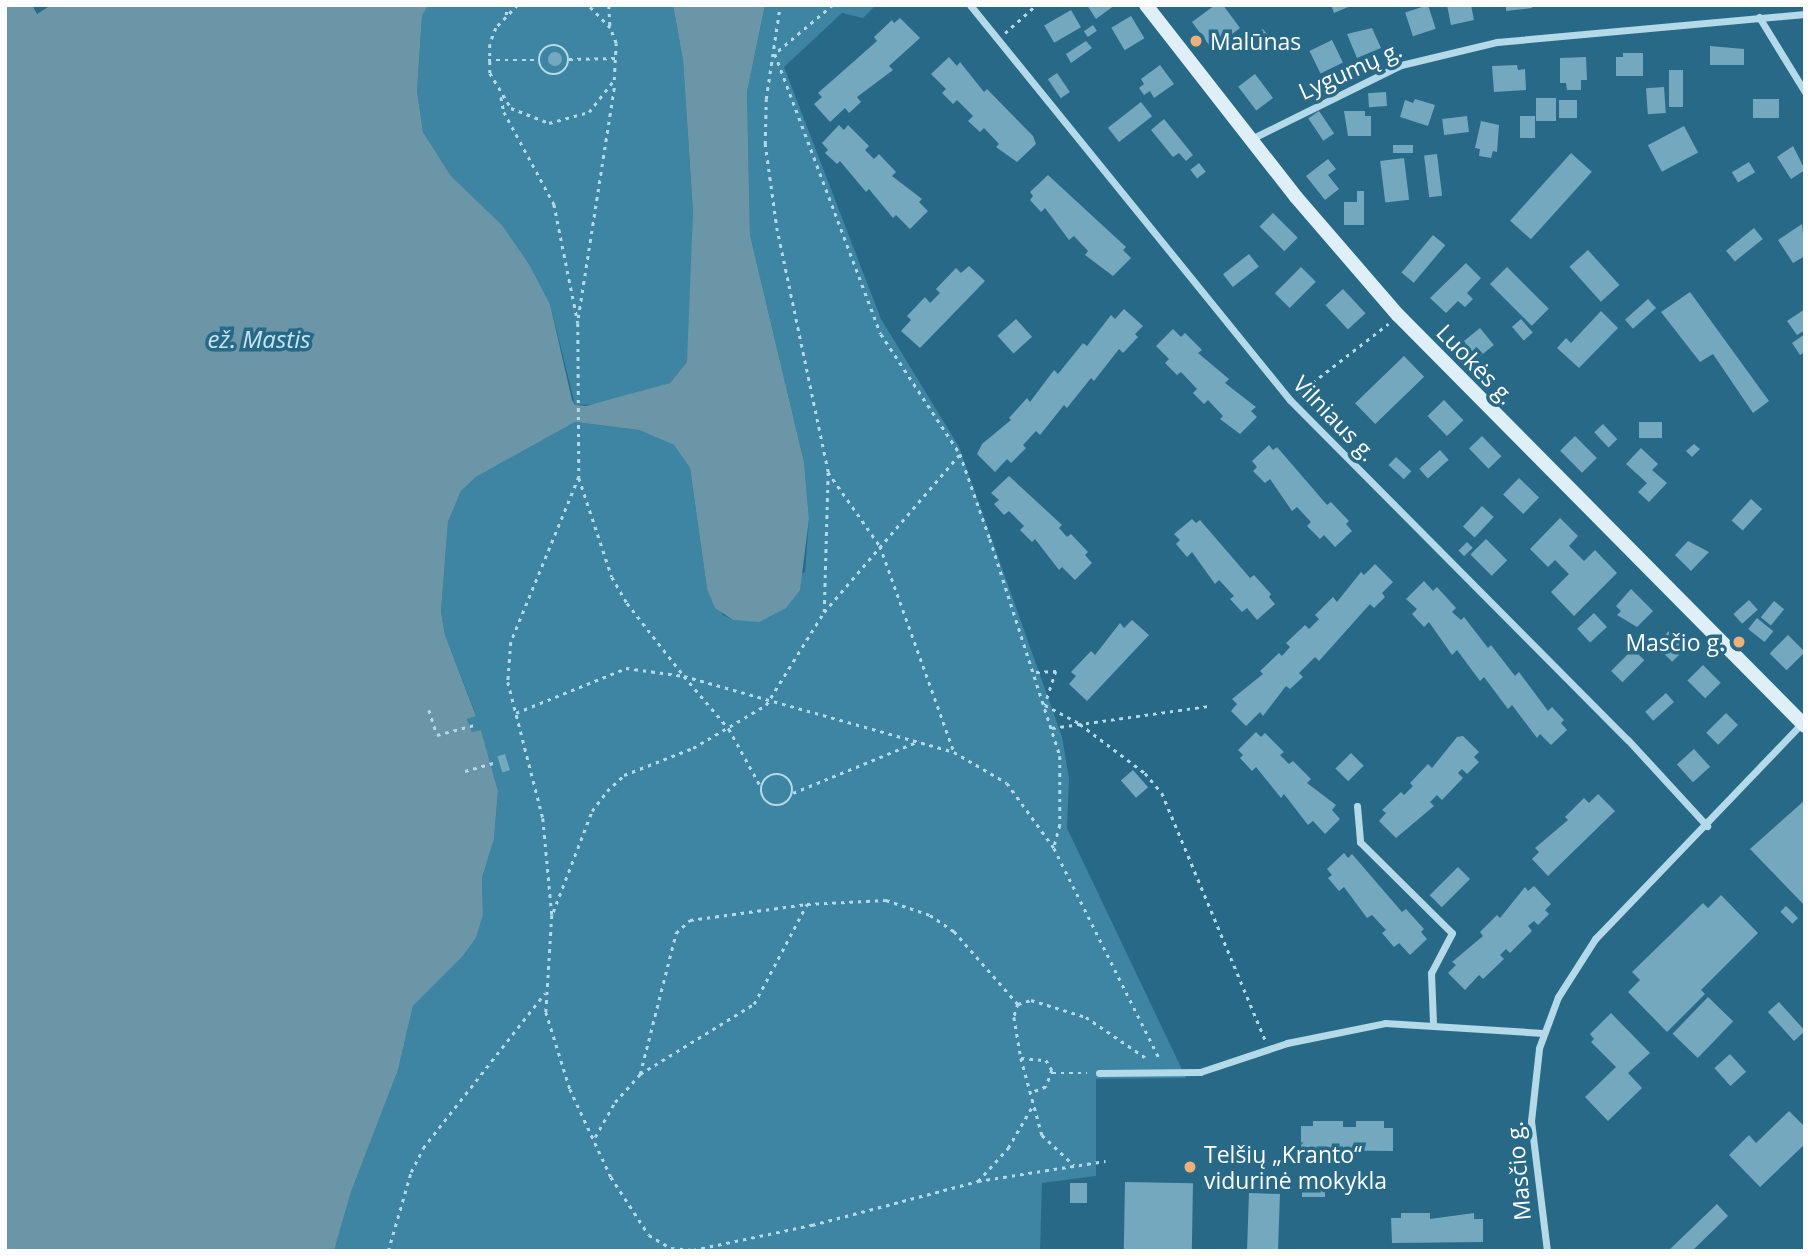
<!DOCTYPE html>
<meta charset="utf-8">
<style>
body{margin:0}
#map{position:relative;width:1810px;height:1256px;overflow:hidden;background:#286987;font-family:"Open Sans",sans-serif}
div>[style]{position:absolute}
.green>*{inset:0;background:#3d85a3}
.water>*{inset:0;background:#6a96a8}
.building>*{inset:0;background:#74a8bf;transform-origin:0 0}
.round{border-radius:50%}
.path>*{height:2.5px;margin-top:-1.25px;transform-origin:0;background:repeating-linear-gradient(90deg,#b4d9e8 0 3.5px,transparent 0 8.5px)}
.path>.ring{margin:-1.25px;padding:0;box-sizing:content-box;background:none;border:2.5px solid #b4d9e8;border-radius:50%}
.minor>*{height:7px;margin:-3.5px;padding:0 3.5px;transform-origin:3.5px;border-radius:3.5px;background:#b4d9e8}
.secondary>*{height:14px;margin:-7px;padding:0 7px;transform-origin:7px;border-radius:7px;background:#deeff7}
.dots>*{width:19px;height:19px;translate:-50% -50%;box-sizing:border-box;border:4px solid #286987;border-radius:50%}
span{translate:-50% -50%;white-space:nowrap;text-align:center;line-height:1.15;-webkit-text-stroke:7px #286987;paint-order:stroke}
.poi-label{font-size:23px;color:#fff}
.left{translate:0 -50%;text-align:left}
.right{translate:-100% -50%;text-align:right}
.street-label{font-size:23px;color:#fff}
.water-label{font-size:24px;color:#c5e5f1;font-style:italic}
.frame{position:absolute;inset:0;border:7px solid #fff;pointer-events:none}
</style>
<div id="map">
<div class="green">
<div style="clip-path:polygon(428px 5px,673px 5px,683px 60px,693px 212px,691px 336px,687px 362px,670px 383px,600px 404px,575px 405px,550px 304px,529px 264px,502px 225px,451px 176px,423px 132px,417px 91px,422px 16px)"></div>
<div style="clip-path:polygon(765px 5px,876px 5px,863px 18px,842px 13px,784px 67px,881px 319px,959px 447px,1062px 737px,1069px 778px,1067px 828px,1186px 1078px,1096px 1079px,1096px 1176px,1042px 1183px,1040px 1251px,334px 1251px,351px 1192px,398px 1070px,413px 1006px,463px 956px,476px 938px,483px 915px,482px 878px,494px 839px,498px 791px,481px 730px,472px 732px,467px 719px,476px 715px,445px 635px,441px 612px,448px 522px,461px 491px,476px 477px,575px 422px,639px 430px,674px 445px,690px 468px,707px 589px,723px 615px,733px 620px,805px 572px,809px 519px,804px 462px,750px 235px,747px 92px)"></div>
</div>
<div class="water">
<div style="clip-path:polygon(5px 5px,32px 5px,37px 14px,51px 5px,428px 5px,422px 16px,417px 91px,423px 132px,451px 176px,502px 225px,529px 264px,550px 304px,572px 400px,575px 405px,586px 406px,670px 383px,687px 362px,693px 212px,683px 60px,673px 5px,765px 5px,747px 92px,750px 235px,804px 462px,809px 519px,800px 590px,786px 608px,759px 622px,733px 620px,715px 608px,707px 589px,690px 468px,674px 445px,639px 430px,575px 422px,476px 477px,461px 491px,448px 522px,441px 612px,445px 635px,476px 716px,467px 719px,472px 732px,481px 730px,498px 791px,494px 839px,482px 878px,483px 915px,476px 938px,463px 956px,413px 1006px,398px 1070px,351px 1192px,334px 1251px,5px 1251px)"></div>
</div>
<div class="building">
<div style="clip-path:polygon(1087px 5px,1115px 5px,1096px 19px)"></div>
<div style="clip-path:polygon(1215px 5px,1223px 5px,1240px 28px,1212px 49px,1192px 22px)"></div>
<div style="clip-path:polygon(1331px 5px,1353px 5px,1334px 13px)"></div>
<div style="left:1428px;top:5px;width:25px;height:24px;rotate:72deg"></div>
<div style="clip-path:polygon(1447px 5px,1471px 5px,1474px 20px,1451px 25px)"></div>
<div style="clip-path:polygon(1506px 5px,1532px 5px,1532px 8px,1506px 11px)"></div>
<div style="left:1071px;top:10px;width:20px;height:31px;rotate:60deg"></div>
<div style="left:1131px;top:16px;width:26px;height:23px;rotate:59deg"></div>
<div style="clip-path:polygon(900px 18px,920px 38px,889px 66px,893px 70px,857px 97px,861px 102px,849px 113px,845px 108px,830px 122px,814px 104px,822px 97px,818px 93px,877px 41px,874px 37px,892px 20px,894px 23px)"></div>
<div style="left:1093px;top:25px;width:7px;height:11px;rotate:56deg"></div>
<div style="clip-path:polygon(1372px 28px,1381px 48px,1357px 58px,1347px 34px)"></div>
<div style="left:1263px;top:29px;width:11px;height:9px;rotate:52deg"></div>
<div style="left:1332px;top:40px;width:25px;height:25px;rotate:64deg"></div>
<div style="clip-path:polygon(1086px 41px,1092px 48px,1071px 63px,1066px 54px)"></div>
<div style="clip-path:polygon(1710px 46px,1744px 49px,1744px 65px,1710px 65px)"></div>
<div class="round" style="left:548px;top:52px;width:14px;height:14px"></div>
<div style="clip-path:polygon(1623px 53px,1643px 53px,1643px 76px,1616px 76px,1616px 57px,1623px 57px)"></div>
<div style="clip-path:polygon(949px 57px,957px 66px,960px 62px,984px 92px,987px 89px,1033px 136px,1036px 144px,1017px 162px,996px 147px,999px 144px,984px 128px,980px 132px,968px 121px,973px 116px,957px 100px,953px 104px,942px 93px,946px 89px,931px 74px)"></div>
<div style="clip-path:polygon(1586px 57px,1587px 80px,1581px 80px,1581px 90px,1567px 90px,1566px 83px,1560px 83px,1560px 58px)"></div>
<div style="clip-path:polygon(1160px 65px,1174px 84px,1154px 98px,1150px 91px,1144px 95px,1139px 88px,1144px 84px,1141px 79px)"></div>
<div style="clip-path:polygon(1517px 65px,1518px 70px,1525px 69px,1526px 90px,1494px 92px,1492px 66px)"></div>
<div style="left:1669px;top:70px;width:14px;height:37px"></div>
<div style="left:1057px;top:73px;width:23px;height:11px;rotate:56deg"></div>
<div style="left:1255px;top:74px;width:30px;height:21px;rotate:53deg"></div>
<div style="left:1664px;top:87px;width:26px;height:18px;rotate:86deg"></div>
<div style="left:1386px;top:92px;width:14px;height:18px;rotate:86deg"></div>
<div style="left:1536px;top:98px;width:20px;height:23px"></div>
<div style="clip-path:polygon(1415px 99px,1435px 105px,1428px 126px,1400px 117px,1405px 100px,1413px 103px)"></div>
<div style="left:1779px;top:99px;width:19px;height:26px;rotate:90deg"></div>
<div style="left:1559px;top:100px;width:18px;height:18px"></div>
<div style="left:1141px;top:102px;width:18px;height:42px;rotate:52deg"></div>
<div style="left:1319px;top:111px;width:27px;height:13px;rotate:56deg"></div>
<div style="clip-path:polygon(1344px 111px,1365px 111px,1365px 116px,1371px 116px,1371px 136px,1348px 136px)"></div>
<div style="left:1467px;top:116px;width:16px;height:25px;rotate:83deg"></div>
<div style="left:1520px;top:116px;width:15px;height:22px"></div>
<div style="clip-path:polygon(1164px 119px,1193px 155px,1186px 161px,1179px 153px,1173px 157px,1151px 130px)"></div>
<div style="clip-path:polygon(1481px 121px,1499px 125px,1497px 152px,1493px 151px,1491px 158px,1479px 156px,1480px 149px,1475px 148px)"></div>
<div style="clip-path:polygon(839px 125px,844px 130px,848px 125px,869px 146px,865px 150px,874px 159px,879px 154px,896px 172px,892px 176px,922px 199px,919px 202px,928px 211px,910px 229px,896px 215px,893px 218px,869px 189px,866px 192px,840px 161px,837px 164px,825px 153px,828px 150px,822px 143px)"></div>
<div style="left:1684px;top:126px;width:30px;height:41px;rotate:62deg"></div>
<div style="left:1393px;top:145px;width:20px;height:8px"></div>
<div style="clip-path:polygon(1793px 146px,1805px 170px,1791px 179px,1777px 157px)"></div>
<div style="left:1571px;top:153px;width:28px;height:91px;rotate:42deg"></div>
<div style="left:1437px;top:154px;width:42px;height:13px;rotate:83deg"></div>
<div style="left:1404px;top:158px;width:42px;height:24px;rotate:83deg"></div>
<div style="clip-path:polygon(1328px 159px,1336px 169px,1328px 175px,1339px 189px,1325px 200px,1306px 176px)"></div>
<div style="left:1749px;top:162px;width:12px;height:20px;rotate:59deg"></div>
<div style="left:1199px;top:163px;width:11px;height:11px;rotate:52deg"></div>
<div style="clip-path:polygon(1048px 175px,1126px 247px,1123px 250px,1131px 258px,1113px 276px,1085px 255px,1088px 251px,1074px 236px,1069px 240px,1045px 208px,1041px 212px,1030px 200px,1033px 196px,1030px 192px)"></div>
<div style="clip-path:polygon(1357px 191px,1364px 191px,1364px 225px,1344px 225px,1344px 202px,1357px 202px)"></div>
<div style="left:1273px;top:213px;width:35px;height:19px;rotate:45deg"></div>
<div style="clip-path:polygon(1802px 224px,1805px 256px,1793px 263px,1778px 240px)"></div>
<div style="left:1754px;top:228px;width:14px;height:36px;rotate:51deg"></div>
<div style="left:1433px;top:235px;width:16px;height:49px;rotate:40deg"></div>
<div style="left:1588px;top:250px;width:47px;height:25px;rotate:48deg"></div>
<div style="left:1249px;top:254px;width:16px;height:33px;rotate:52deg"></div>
<div style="clip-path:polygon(1466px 263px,1481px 278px,1467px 293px,1473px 299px,1465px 307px,1458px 301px,1446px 313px,1430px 298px)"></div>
<div style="clip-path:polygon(969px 266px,985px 281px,920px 348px,901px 331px,911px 320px,907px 316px,925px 297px,930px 303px,940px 293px,936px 289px,956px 268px,961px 273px)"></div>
<div style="left:1301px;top:267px;width:21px;height:37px;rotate:45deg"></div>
<div style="left:1507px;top:267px;width:59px;height:24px;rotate:45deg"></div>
<div style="left:1343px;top:289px;width:33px;height:24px;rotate:47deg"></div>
<div style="clip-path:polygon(1690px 292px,1769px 401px,1753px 413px,1713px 354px,1700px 362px,1661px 312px)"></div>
<div style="left:1648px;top:299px;width:12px;height:31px;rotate:48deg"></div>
<div style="clip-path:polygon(1124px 309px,1143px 326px,1135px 334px,1138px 337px,1123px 353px,1119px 349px,1094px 381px,1091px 378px,1067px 408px,1064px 405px,1040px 435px,1036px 431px,1023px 445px,1026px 448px,1011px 463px,1007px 459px,995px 472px,977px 454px,982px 444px,1011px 420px,1009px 418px,1027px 398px,1030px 402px,1054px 370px,1058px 374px,1083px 343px,1087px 346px,1111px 315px,1115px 319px)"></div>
<div style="clip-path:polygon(1805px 309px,1805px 330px,1797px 335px,1787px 321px)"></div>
<div style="clip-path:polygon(1601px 311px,1618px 328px,1579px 368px,1557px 348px,1566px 338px,1571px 343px)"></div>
<div style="left:1016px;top:319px;width:24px;height:25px;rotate:48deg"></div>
<div style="left:1521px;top:319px;width:18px;height:12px;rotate:49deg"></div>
<div style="left:1480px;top:328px;width:22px;height:21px;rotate:51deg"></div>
<div style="clip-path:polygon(1173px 329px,1181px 337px,1185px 333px,1202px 350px,1198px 353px,1229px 379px,1225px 383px,1256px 407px,1251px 411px,1257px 417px,1240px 434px,1220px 419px,1223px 416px,1208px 400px,1204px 404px,1193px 393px,1197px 389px,1181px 372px,1177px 375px,1165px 363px,1169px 359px,1156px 346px)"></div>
<div style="clip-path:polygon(1805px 334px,1805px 352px,1800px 355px,1792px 343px)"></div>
<div style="left:1404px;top:356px;width:29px;height:68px;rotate:46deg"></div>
<div style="left:1444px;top:400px;width:28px;height:23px;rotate:46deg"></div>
<div style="left:1639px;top:422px;width:23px;height:16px"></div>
<div style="left:1603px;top:424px;width:21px;height:12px;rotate:47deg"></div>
<div style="left:1482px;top:436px;width:28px;height:18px;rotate:46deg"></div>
<div style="left:1575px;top:436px;width:31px;height:21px;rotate:45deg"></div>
<div style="clip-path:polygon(1694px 444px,1700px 449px,1692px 457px,1686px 451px)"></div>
<div style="clip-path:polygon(1269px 445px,1273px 450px,1277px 447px,1327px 505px,1331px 502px,1349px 521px,1346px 524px,1352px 531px,1335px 547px,1324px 535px,1320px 539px,1307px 526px,1311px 522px,1297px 507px,1292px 511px,1270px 479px,1265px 483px,1253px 471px,1257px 467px,1252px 461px)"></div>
<div style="clip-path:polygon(1641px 448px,1658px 464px,1652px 470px,1667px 483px,1649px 502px,1638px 492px,1647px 483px,1626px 464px)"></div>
<div style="left:1440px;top:450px;width:13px;height:28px;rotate:48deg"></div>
<div style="left:1396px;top:457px;width:21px;height:11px;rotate:43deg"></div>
<div style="clip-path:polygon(1009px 476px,1062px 525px,1059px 528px,1067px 537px,1071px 534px,1088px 552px,1085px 555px,1092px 563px,1075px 580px,1062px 567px,1059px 570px,1035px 539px,1032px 542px,1020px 530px,1024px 526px,1009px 511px,1004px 515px,994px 504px,999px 500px,991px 493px)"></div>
<div style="left:1519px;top:478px;width:28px;height:23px;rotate:44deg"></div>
<div style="left:1751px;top:499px;width:15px;height:29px;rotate:42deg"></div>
<div style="left:1482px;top:506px;width:16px;height:28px;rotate:43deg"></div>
<div style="clip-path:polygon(1560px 518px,1578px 536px,1569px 546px,1584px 561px,1595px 550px,1617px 573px,1574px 616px,1551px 592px,1569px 574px,1555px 560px,1548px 567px,1530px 549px)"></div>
<div style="clip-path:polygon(1192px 519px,1196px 523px,1200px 520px,1250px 578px,1254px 575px,1271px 594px,1269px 597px,1275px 604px,1257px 620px,1247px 608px,1242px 612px,1230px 599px,1234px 596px,1219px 580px,1215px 584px,1192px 552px,1187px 557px,1176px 544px,1180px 540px,1174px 534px)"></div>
<div style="left:1486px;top:539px;width:30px;height:22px;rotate:45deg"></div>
<div style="clip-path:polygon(1688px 541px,1709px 552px,1691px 571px,1675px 555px)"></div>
<div style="left:1467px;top:542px;width:8px;height:12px;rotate:45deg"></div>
<div style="clip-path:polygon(1375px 564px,1393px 582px,1382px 593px,1385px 597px,1374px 608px,1370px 604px,1319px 661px,1315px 657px,1299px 673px,1303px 677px,1290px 689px,1286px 686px,1263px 716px,1260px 712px,1246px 726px,1231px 711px,1237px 704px,1232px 699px,1263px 674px,1260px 671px,1279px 653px,1282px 656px,1290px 647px,1286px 643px,1305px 625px,1309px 629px,1319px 619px,1315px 615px,1333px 597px,1337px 602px,1361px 572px,1364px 575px)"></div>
<div style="clip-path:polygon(1424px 581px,1433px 591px,1437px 587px,1456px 608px,1452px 612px,1461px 620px,1464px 617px,1488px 648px,1491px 645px,1515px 676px,1519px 672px,1548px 711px,1552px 707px,1564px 720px,1561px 723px,1567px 730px,1551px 745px,1540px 734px,1537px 738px,1512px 705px,1508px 709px,1484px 677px,1480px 681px,1457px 650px,1452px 655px,1429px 622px,1424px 627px,1412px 614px,1417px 609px,1406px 599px)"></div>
<div style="clip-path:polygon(1631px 589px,1653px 611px,1637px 627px,1617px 615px,1621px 611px,1616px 606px)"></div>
<div style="left:1749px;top:600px;width:13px;height:21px;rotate:48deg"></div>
<div style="left:1774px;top:601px;width:13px;height:21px;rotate:39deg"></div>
<div style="left:1594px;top:613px;width:19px;height:23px;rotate:47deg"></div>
<div style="left:1757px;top:618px;width:21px;height:14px;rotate:39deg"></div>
<div style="clip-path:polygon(1132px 620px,1149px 635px,1087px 701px,1069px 684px,1076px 676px,1071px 672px,1091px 651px,1095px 655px,1120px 623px,1124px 628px)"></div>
<div style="left:1670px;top:630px;width:24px;height:21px;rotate:45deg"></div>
<div style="left:1788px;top:635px;width:24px;height:26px;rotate:45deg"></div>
<div style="left:1633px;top:649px;width:16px;height:31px;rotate:45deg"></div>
<div style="left:1703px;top:665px;width:25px;height:22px;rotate:45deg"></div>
<div style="left:1666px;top:693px;width:12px;height:28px;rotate:48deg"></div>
<div style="left:1726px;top:713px;width:17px;height:28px;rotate:45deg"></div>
<div style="clip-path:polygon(1256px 732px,1261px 737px,1265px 733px,1284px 752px,1280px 755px,1289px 764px,1293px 761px,1311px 779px,1307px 783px,1336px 805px,1332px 810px,1340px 819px,1325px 834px,1313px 821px,1308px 825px,1284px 794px,1281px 798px,1256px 767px,1252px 771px,1240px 758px,1243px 755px,1238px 750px)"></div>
<div style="clip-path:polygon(1463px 736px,1479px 752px,1474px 757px,1479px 762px,1467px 774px,1462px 769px,1458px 773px,1463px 778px,1442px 800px,1437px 795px,1430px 802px,1434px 806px,1396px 838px,1379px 821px,1386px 813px,1382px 810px,1401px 792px,1404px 795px,1413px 786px,1410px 783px,1428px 764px,1432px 768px,1457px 737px)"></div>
<div style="left:1694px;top:749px;width:24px;height:23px;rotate:48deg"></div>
<div style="left:1351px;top:753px;width:18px;height:22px;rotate:45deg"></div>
<div style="left:505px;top:754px;width:17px;height:8px;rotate:73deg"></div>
<div style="left:1133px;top:770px;width:23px;height:16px;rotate:49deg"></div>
<div style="clip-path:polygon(1598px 794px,1615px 811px,1548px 876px,1532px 859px,1539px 852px,1535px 848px,1568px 820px,1565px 817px,1584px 798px,1589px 803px)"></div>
<div style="clip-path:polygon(1805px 800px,1805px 906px,1750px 849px)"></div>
<div style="clip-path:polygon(1344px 853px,1348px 858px,1352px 854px,1402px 912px,1406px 909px,1424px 929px,1421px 932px,1427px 939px,1410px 955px,1399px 943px,1394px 947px,1382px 933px,1386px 930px,1372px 915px,1367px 918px,1344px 887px,1339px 891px,1328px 878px,1332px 875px,1327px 869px)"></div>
<div style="left:1458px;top:867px;width:17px;height:40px;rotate:45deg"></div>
<div style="clip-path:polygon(1534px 886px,1551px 904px,1545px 910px,1549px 914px,1538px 925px,1534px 921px,1528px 926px,1532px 931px,1510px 953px,1506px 949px,1500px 955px,1504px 959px,1483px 979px,1479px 975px,1465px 990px,1448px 973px,1456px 965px,1452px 962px,1483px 936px,1480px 932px,1497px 915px,1500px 918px,1525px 887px,1528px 891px)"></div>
<div style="clip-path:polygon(1721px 895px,1758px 933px,1701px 990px,1705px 994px,1667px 1032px,1628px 992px,1640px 980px,1632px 972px,1703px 903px,1708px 908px)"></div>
<div style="left:1786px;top:906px;width:17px;height:8px;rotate:45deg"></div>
<div style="left:1708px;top:997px;width:35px;height:51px;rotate:44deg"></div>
<div style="left:1779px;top:1002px;width:39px;height:15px;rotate:48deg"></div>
<div style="clip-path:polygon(1611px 1013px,1650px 1053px,1628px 1073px,1642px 1088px,1608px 1121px,1585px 1097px,1616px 1067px,1591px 1042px,1594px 1039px,1590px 1034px)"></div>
<div style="left:1730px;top:1054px;width:24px;height:21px;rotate:48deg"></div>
<div style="clip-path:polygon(1789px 1111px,1805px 1127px,1805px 1144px,1760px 1187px,1729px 1155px,1749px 1135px,1756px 1143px)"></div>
<div style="clip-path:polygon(1313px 1121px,1343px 1121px,1343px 1127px,1356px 1127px,1356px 1121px,1384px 1121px,1384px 1128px,1393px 1128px,1393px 1151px,1301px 1150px,1301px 1126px,1313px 1126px)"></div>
<div style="left:1302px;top:1177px;width:23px;height:20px"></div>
<div style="left:1125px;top:1182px;width:68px;height:69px;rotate:1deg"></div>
<div style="left:1070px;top:1183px;width:17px;height:20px"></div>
<div style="left:1249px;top:1193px;width:31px;height:58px;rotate:2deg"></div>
<div style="clip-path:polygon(1717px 1204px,1728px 1216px,1692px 1251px,1668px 1251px)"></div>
<div style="clip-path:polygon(1401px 1213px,1430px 1213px,1430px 1219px,1474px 1213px,1474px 1219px,1483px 1219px,1483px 1242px,1392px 1243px,1391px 1218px,1401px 1218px)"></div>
</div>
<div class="path">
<div style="left:518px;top:5px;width:32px;rotate:134deg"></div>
<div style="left:496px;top:28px;width:17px;rotate:111deg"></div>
<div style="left:490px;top:44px;width:29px;rotate:90deg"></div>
<div style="left:490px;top:73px;width:41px;rotate:59deg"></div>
<div style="left:511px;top:108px;width:41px;rotate:21.5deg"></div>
<div style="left:549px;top:123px;width:41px;rotate:-15.4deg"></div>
<div style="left:589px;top:112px;width:41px;rotate:-52deg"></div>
<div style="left:614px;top:80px;width:37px;rotate:-87deg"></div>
<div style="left:616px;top:43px;width:16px;rotate:-112deg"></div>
<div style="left:610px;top:28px;width:32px;rotate:-134deg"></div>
<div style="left:609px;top:5px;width:21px;rotate:87deg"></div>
<div style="left:833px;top:5px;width:76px;rotate:139.8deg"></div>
<div style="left:775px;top:54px;width:299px;rotate:69.3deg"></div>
<div style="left:881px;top:334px;width:144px;rotate:56.6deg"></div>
<div style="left:960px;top:454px;width:90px;rotate:70.6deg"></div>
<div style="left:990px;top:539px;width:228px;rotate:72.1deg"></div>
<div style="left:1060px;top:756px;width:69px;rotate:90deg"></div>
<div style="left:1060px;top:825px;width:24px;rotate:105deg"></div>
<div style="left:506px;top:15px;width:10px;rotate:-84deg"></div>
<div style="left:1005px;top:33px;width:42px;rotate:-42.1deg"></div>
<div class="ring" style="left:539px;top:45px;width:27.5px;height:27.5px"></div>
<div style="left:569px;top:59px;width:49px;rotate:-1.2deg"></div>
<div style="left:488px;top:60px;width:50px"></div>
<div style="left:501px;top:97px;width:15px;rotate:79deg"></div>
<div style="left:504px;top:112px;width:105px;rotate:61.5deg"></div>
<div style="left:554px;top:204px;width:121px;rotate:78.6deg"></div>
<div style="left:578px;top:323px;width:154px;rotate:89.6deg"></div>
<div style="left:579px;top:477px;width:178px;rotate:112.4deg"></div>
<div style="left:511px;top:642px;width:40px;rotate:94.3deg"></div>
<div style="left:508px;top:682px;width:140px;rotate:75.6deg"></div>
<div style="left:543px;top:818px;width:97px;rotate:84.7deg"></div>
<div style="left:552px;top:915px;width:97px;rotate:93.5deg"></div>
<div style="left:546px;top:1012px;width:81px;rotate:72.7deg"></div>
<div style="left:570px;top:1089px;width:97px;rotate:65deg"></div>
<div style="left:611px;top:1177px;width:69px;rotate:56.8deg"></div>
<div style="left:649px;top:1235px;width:26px;rotate:31deg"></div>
<div style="left:671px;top:1248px;width:22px;rotate:5deg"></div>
<div style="left:693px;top:1250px;width:122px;rotate:-11.9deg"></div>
<div style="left:812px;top:1225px;width:172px;rotate:-14.8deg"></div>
<div style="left:978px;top:1181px;width:129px;rotate:-8.9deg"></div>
<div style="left:578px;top:318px;width:238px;rotate:-81.1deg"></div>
<div style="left:1299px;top:393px;width:113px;rotate:-37.8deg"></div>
<div style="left:828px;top:472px;width:90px;rotate:54.9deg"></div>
<div style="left:880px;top:546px;width:218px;rotate:70.2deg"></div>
<div style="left:579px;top:478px;width:104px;rotate:71.6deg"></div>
<div style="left:612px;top:577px;width:30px;rotate:60deg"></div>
<div style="left:627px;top:603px;width:93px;rotate:52deg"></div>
<div style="left:684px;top:676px;width:280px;rotate:15.7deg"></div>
<div style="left:954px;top:752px;width:61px;rotate:30.3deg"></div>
<div style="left:1007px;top:783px;width:80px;rotate:54.1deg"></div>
<div style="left:1054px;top:848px;width:237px;rotate:63.4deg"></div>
<div style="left:824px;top:612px;width:207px;rotate:-49.3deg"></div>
<div style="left:1036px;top:672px;width:20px;rotate:-3deg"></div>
<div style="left:1056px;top:671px;width:36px;rotate:108deg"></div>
<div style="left:1045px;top:705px;width:40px;rotate:28deg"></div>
<div style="left:1080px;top:724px;width:81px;rotate:37deg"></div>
<div style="left:1145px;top:773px;width:26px;rotate:50deg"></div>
<div style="left:1162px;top:793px;width:267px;rotate:67.3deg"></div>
<div style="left:429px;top:710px;width:26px;rotate:72deg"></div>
<div style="left:437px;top:735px;width:39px;rotate:-15deg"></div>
<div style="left:516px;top:713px;width:119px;rotate:-22.2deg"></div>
<div style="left:626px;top:668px;width:59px;rotate:7.9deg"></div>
<div style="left:684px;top:676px;width:70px;rotate:49.7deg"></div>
<div style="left:729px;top:729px;width:66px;rotate:61.1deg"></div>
<div style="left:1052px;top:728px;width:159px;rotate:-8deg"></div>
<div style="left:465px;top:771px;width:29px;rotate:-16deg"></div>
<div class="ring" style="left:761px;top:774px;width:29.5px;height:29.5px"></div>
<div style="left:793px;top:793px;width:136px;rotate:-22.4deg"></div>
<div style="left:553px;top:912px;width:108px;rotate:-68.9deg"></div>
<div style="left:592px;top:811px;width:25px;rotate:-53deg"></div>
<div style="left:607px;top:791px;width:23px;rotate:-43deg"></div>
<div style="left:624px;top:775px;width:74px;rotate:-21.4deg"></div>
<div style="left:693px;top:748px;width:85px;rotate:-30.5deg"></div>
<div style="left:766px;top:705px;width:110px;rotate:-58.1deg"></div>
<div style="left:824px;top:612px;width:140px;rotate:-88.4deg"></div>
<div style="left:828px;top:472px;width:246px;rotate:-101.9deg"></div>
<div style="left:777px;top:231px;width:88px;rotate:-97.9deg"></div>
<div style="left:765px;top:144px;width:45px;rotate:-88.7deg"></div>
<div style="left:766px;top:99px;width:95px;rotate:-81.5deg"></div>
<div style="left:1018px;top:1004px;width:14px;rotate:107deg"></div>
<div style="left:1014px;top:1017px;width:42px;rotate:80.3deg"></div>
<div style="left:1021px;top:1058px;width:80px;rotate:74.7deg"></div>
<div style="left:1042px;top:1135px;width:44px;rotate:43.2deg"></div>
<div style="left:1021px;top:1058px;width:25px;rotate:5deg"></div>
<div style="left:1046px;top:1060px;width:12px;rotate:59deg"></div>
<div style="left:1052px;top:1070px;width:18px;rotate:109deg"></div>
<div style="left:1046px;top:1087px;width:17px;rotate:159deg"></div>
<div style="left:1052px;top:1073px;width:35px"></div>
<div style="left:640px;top:1074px;width:146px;rotate:-75.7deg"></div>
<div style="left:676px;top:933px;width:19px;rotate:-43deg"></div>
<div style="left:690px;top:920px;width:118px;rotate:-7.8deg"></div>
<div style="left:595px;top:1137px;width:40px;rotate:-60.3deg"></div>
<div style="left:615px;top:1102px;width:38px;rotate:-48deg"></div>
<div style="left:640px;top:1074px;width:134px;rotate:-31.6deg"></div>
<div style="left:754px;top:1004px;width:113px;rotate:-62.1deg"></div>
<div style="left:807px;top:904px;width:79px;rotate:-2.9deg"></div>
<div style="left:886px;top:900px;width:46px;rotate:18.8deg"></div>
<div style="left:930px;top:915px;width:29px;rotate:34deg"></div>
<div style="left:954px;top:931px;width:97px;rotate:48.8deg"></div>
<div style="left:1018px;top:1004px;width:14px;rotate:-17deg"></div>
<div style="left:1031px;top:1000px;width:58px;rotate:17.2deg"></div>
<div style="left:1086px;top:1017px;width:76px;rotate:34.3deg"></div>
<div style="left:978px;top:1181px;width:45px;rotate:-47.7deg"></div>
<div style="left:1008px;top:1148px;width:50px;rotate:-59.8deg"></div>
<div style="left:388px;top:1251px;width:82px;rotate:-73.8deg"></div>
<div style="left:411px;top:1172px;width:27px;rotate:-63deg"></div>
<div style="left:423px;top:1148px;width:197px;rotate:-51.8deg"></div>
</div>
<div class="minor">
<div style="left:970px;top:5px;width:508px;rotate:50.99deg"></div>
<div style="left:1290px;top:400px;width:479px;rotate:45.2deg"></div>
<div style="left:1628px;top:740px;width:117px;rotate:47.4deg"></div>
<div style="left:1759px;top:17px;width:88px;rotate:58.5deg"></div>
<div style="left:1251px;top:139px;width:167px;rotate:-26.3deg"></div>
<div style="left:1401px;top:65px;width:99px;rotate:-13.5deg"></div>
<div style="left:1497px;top:42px;width:309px;rotate:-5.2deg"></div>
<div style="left:1357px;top:806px;width:36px;rotate:85deg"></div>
<div style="left:1360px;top:842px;width:129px;rotate:44.7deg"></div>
<div style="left:1452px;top:933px;width:45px;rotate:117.7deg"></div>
<div style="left:1431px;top:973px;width:50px;rotate:87.7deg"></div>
<div style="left:1099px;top:1073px;width:101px;rotate:-0.6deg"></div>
<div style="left:1200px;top:1072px;width:92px;rotate:-18.4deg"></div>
<div style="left:1287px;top:1043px;width:100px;rotate:-11.5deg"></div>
<div style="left:1385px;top:1023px;width:158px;rotate:3.6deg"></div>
<div style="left:1547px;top:1251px;width:131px;rotate:-97deg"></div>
<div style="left:1531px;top:1121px;width:73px;rotate:-83.7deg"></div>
<div style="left:1539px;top:1048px;width:54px;rotate:-69.6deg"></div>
<div style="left:1558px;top:997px;width:69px;rotate:-57.5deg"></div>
<div style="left:1595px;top:939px;width:299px;rotate:-46.2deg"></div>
</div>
<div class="secondary">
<div style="left:1146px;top:5px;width:244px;rotate:52deg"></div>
<div style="left:1296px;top:197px;width:156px;rotate:49.2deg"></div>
<div style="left:1398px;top:315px;width:578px;rotate:45.28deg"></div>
</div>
<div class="dots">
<div style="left:1196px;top:41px;background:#f0b07a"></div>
<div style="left:1739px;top:642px;background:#f0b07a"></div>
<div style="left:1190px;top:1167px;background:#f0b07a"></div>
</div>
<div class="poi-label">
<span class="left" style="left:1210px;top:41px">Malūnas</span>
<span class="right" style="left:1725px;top:642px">Masčio g.</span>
<span class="left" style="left:1204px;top:1167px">Telšių „Kranto“<br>vidurinė mokykla</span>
</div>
<div class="street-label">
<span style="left:1350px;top:70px;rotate:-24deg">Lygumų g.</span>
<span style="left:1476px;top:364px;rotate:46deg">Luokės g.</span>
<span style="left:1335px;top:418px;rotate:46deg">Vilniaus g.</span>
<span style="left:1518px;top:1171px;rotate:-95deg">Masčio g.</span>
</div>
<div class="water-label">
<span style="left:259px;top:339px">ež. Mastis</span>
</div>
<div class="frame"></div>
</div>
